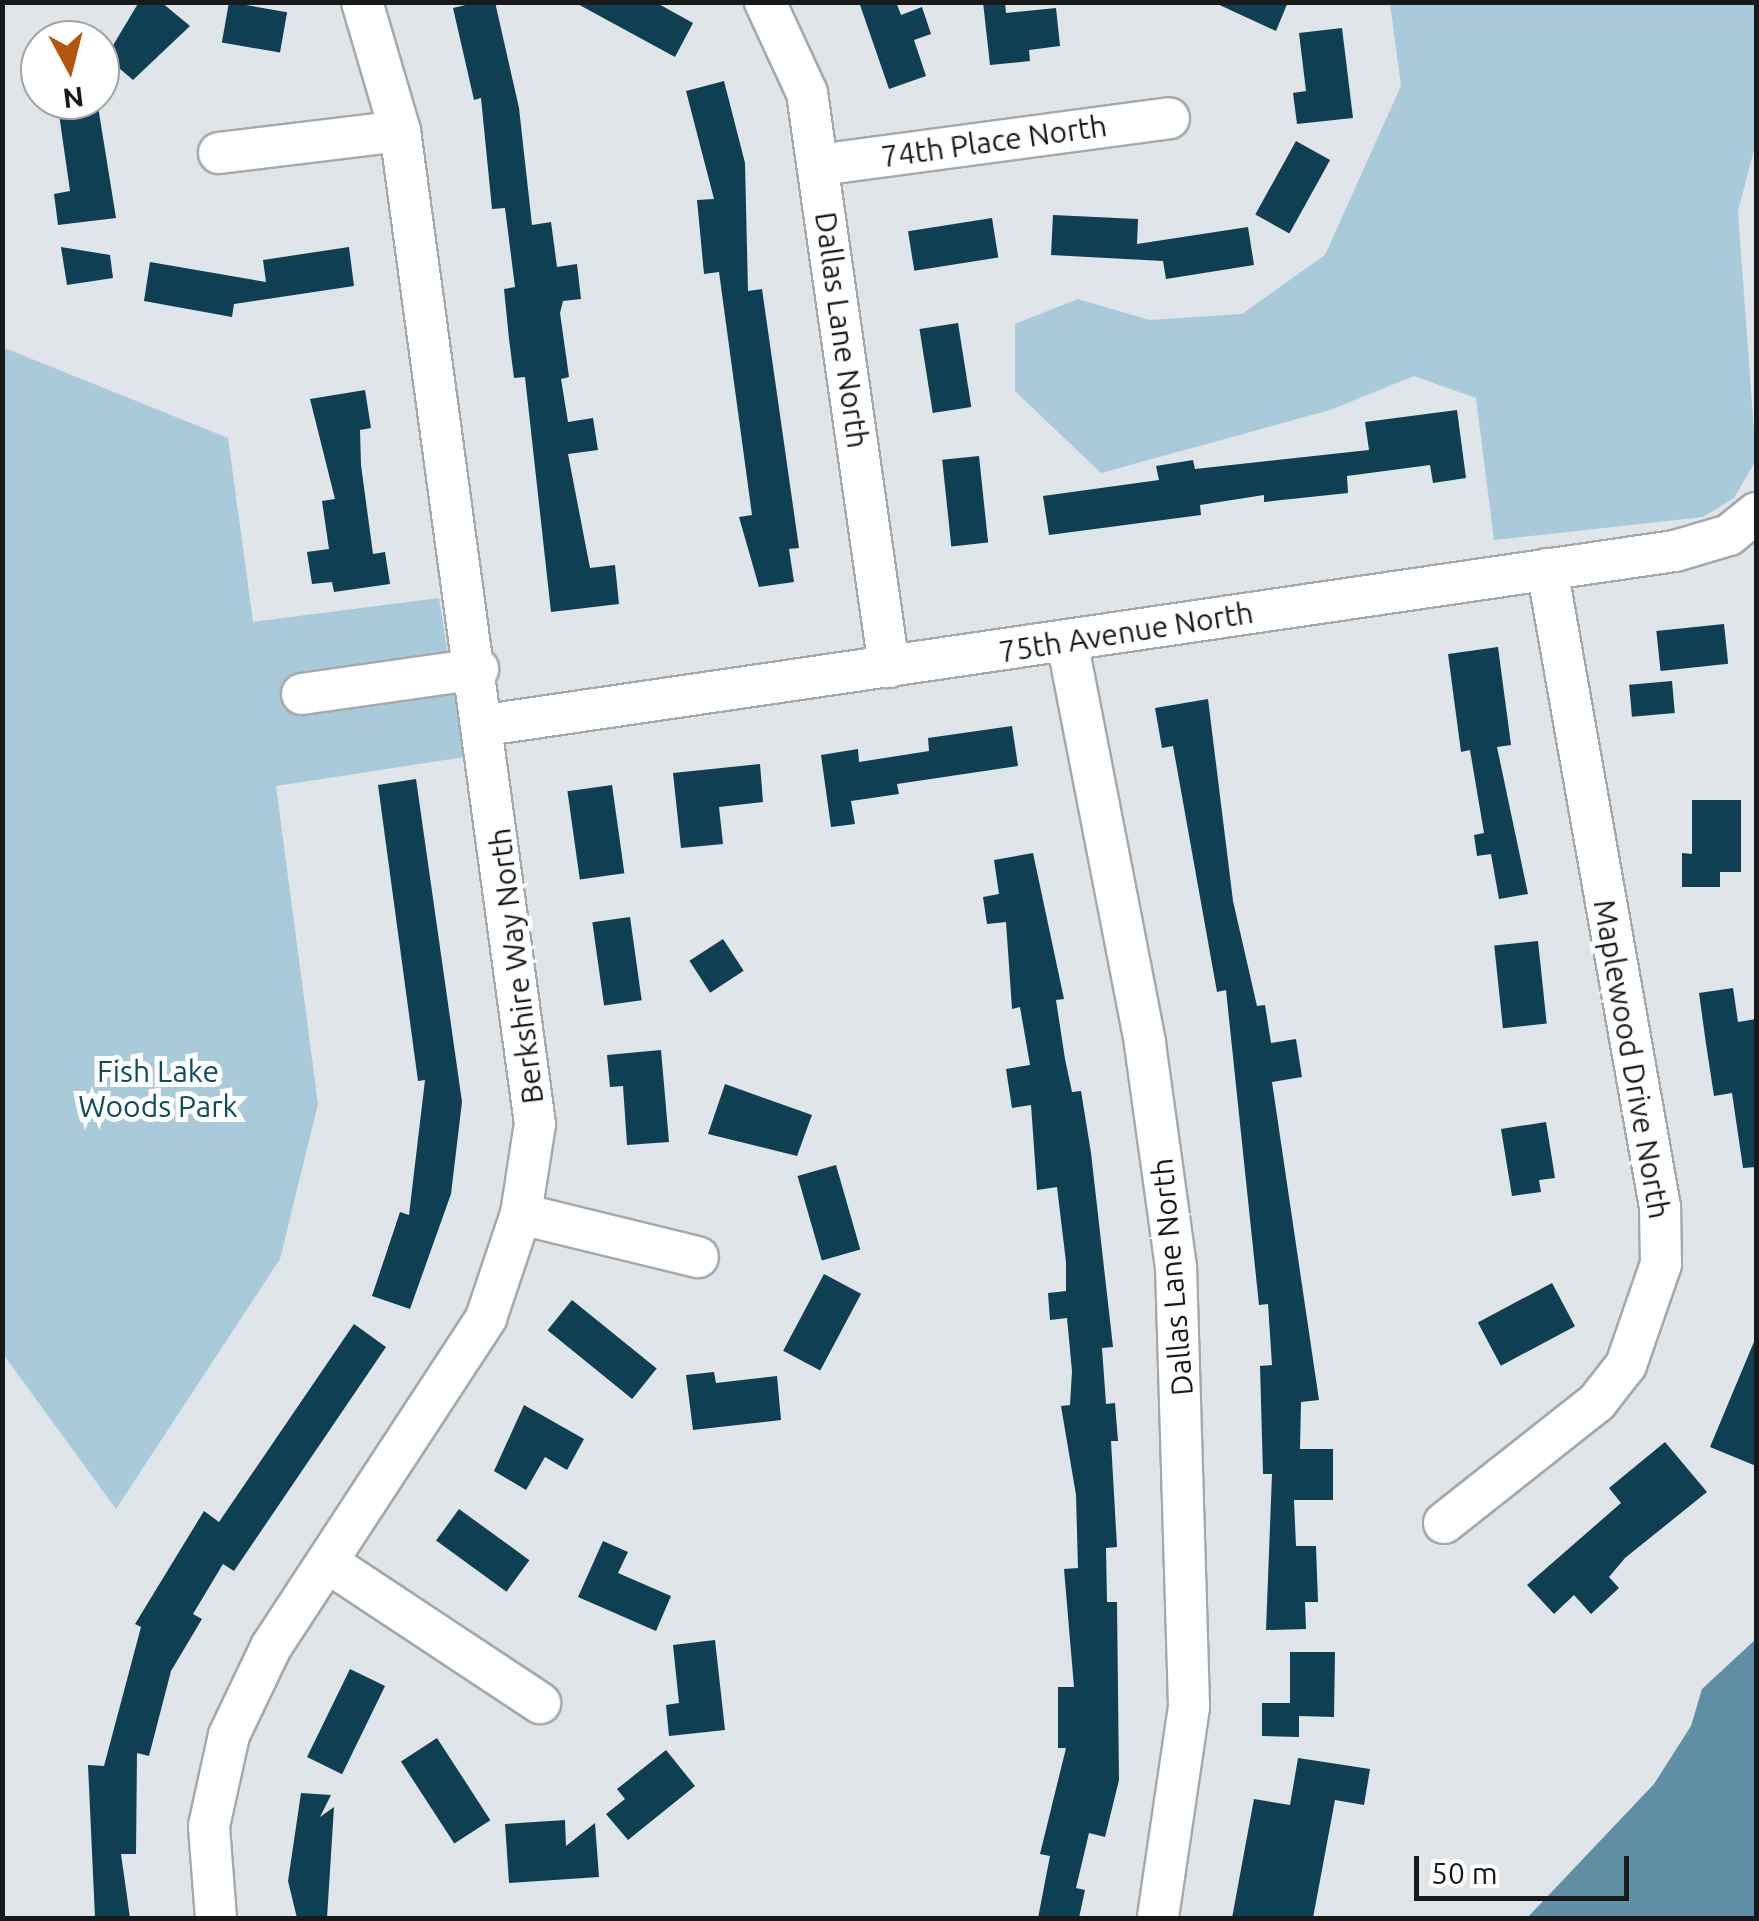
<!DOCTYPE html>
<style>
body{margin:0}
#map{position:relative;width:1759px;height:1921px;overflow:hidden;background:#dfe5e8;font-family:Ubuntu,sans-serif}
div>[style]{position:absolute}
.green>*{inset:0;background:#a9cada}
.water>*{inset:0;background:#608ea4}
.building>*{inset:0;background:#0f3f52;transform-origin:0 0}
.roads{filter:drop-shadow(2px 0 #a4a9ac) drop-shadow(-2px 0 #a4a9ac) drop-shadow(0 2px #a4a9ac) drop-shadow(0 -2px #a4a9ac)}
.minor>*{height:40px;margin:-20px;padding:0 20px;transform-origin:20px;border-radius:20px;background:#fff}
span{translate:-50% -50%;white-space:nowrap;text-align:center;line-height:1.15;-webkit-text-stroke:10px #fff;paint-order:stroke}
.street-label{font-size:30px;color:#17191a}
.park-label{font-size:30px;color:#0c4c63}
.frame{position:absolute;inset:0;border:5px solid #17191a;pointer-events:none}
.north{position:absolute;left:20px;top:20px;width:100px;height:100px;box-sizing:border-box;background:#fff;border:2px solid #a2a3a3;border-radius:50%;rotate:173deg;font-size:28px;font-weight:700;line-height:40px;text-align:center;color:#17191a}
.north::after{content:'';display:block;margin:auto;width:35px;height:45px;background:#b5550f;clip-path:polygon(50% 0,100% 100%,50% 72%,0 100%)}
.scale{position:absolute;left:1414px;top:1856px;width:215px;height:45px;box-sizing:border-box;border:5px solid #17191a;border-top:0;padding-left:12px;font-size:30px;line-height:35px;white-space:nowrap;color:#17191a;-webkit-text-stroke:8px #fff;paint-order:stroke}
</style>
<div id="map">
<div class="green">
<div style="clip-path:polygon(1390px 3px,1756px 3px,1756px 142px,1738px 211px,1756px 460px,1734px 498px,1703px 517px,1494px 540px,1476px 398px,1414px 376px,1330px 410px,1101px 473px,1015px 391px,1015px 324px,1078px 299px,1149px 320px,1242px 314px,1325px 255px,1401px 86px)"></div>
<div style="clip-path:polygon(2px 347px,228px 438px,253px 622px,439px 598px,464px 757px,276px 786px,318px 1104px,280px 1259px,116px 1509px,3px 1354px)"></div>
</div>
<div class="water">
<div style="clip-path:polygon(1756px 1639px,1756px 1918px,1527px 1918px,1654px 1784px,1691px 1726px,1702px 1689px)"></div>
</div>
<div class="building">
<div style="clip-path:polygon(139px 2px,161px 2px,190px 26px,133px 80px,106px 57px)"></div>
<div style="left:229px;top:2px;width:59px;height:41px;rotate:10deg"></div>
<div style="clip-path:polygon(478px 2px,495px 2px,519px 108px,532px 225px,551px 222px,557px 267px,577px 264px,581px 299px,563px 301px,560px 313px,569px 377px,561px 379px,568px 422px,593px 418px,598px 450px,568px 454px,590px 568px,615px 565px,619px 604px,551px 612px,525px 377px,514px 378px,509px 339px,504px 289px,515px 287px,505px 208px,492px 209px,481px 98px,474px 100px,453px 8px)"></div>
<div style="clip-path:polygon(574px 2px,655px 2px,693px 23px,675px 57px)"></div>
<div style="clip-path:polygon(859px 2px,896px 2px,901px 15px,922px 7px,931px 34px,914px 40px,926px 76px,889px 89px)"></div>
<div style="clip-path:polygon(983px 2px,1005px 2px,1006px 13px,1056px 8px,1060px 46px,1029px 50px,1030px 61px,990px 65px)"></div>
<div style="clip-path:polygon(1213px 2px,1288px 2px,1276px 31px)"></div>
<div style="clip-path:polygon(1342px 28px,1353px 118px,1297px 124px,1293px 93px,1306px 91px,1299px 33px)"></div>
<div style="clip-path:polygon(724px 81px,745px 163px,748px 291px,762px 289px,799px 548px,789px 549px,794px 582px,759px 587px,739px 517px,752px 515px,719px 272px,704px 274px,697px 200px,714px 199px,686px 91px)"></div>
<div style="clip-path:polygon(57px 100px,97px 100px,116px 218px,58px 225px,54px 194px,70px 191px)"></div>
<div style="left:1296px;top:141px;width:39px;height:84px;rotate:29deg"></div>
<div style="clip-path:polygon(1053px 215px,1138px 219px,1137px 244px,1248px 227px,1254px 265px,1166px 279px,1163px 261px,1051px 255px)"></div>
<div style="left:992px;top:218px;width:40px;height:85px;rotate:81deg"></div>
<div style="clip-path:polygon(61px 247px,110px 255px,113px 278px,67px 285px)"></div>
<div style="clip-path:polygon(349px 247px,354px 286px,234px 304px,232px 317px,144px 301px,150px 262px,266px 282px,263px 260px)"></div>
<div style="left:958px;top:323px;width:85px;height:39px;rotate:81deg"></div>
<div style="clip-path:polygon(365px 390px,371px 428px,360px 430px,361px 465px,373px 554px,385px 552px,390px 584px,334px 592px,332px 582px,312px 584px,307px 552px,329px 549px,322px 501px,335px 499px,310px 399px)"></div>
<div style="clip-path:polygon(1457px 410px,1466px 478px,1433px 483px,1430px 465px,1347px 476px,1348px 493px,1264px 502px,1264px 495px,1200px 505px,1201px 515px,1049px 535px,1043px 496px,1159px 480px,1156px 466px,1193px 460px,1195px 469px,1369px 450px,1365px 422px)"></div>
<div style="left:979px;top:456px;width:87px;height:37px;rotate:84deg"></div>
<div style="left:1724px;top:624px;width:40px;height:68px;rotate:84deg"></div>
<div style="clip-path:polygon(1498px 647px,1511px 745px,1497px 747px,1528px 894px,1499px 899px,1491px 854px,1477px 856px,1474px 835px,1484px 833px,1470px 750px,1461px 752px,1448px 654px)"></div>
<div style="left:1672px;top:681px;width:32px;height:43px;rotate:85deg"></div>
<div style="clip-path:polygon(1208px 699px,1233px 901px,1257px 1006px,1265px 1005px,1271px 1043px,1296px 1039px,1302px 1077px,1272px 1082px,1319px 1400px,1301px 1402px,1300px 1449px,1333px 1449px,1333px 1500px,1294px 1500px,1296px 1546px,1316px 1546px,1318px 1602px,1305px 1602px,1306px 1629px,1266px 1630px,1272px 1474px,1263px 1474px,1260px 1366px,1272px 1365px,1268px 1304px,1259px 1305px,1226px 990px,1217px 992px,1173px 746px,1162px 748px,1155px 708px)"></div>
<div style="clip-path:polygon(1012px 726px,1018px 766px,897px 784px,899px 794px,851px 801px,855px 824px,831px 827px,821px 755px,858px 749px,859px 762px,929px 751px,928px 738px)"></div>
<div style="clip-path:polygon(760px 764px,763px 802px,719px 807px,723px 844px,681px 848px,673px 773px)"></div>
<div style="clip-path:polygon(416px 779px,462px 1102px,451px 1194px,410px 1309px,372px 1296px,400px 1212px,409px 1215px,425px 1080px,418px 1081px,378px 785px)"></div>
<div style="left:612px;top:785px;width:89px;height:45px;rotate:82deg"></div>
<div style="clip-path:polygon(1692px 800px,1741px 800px,1741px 872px,1720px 872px,1720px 887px,1682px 887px,1682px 853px,1692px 854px)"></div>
<div style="clip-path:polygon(1033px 853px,1064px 999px,1056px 1000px,1065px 1059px,1072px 1092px,1081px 1091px,1091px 1153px,1113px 1347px,1102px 1348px,1106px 1404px,1115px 1403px,1118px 1441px,1111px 1441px,1117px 1547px,1106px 1548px,1107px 1602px,1117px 1602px,1119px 1780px,1105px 1837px,1089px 1833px,1076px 1888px,1085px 1890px,1079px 1918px,1038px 1918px,1050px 1856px,1040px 1854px,1066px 1748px,1058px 1748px,1058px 1687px,1074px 1687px,1064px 1569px,1078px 1568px,1076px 1495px,1061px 1406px,1070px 1405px,1072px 1371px,1067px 1318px,1050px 1320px,1048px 1293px,1066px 1291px,1066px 1262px,1057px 1187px,1037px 1190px,1031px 1105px,1012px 1108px,1006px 1069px,1030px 1065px,1020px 1007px,1012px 1009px,1006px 922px,987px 924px,983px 897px,999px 894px,994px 860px)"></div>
<div style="left:630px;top:917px;width:84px;height:38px;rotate:82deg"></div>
<div style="left:723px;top:939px;width:38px;height:40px;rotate:57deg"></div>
<div style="left:1538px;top:941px;width:83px;height:44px;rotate:84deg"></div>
<div style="clip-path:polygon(1733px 988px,1738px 1022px,1756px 1019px,1756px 1167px,1743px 1168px,1732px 1093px,1714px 1096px,1706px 1044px,1699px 993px)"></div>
<div style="clip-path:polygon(661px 1050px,669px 1142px,627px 1145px,623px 1086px,610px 1087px,607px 1055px)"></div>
<div style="clip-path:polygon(725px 1084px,812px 1115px,797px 1156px,708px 1134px)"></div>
<div style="clip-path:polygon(1546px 1122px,1555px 1178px,1539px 1180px,1541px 1192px,1512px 1196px,1501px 1129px)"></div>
<div style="left:836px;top:1165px;width:88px;height:40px;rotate:74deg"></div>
<div style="left:824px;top:1274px;width:42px;height:87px;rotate:28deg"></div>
<div style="left:1552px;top:1283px;width:49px;height:84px;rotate:62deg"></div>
<div style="left:572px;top:1300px;width:109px;height:39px;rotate:39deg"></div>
<div style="clip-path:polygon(354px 1324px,386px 1347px,234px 1571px,223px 1564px,193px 1614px,202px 1619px,171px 1671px,149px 1756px,137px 1753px,136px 1854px,121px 1854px,130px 1918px,95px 1918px,88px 1765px,104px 1766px,141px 1627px,135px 1624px,204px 1511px,219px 1522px)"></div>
<div style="clip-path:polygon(1756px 1337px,1756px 1466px,1710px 1447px)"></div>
<div style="clip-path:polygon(714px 1372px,716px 1383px,777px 1376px,781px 1420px,693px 1430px,686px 1375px)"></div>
<div style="clip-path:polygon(524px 1405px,584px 1439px,567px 1470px,545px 1457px,526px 1490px,494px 1471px)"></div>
<div style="clip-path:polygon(1665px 1442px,1707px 1492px,1625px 1558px,1609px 1577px,1619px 1588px,1591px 1614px,1574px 1595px,1554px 1614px,1527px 1585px,1621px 1503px,1609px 1488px)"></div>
<div style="left:459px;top:1509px;width:87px;height:39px;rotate:36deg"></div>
<div style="clip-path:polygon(603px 1541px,628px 1552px,618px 1573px,671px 1596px,656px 1631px,578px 1597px)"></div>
<div style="clip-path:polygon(715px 1640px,725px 1730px,669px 1736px,666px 1705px,679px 1703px,673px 1645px)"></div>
<div style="clip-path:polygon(1290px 1652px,1335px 1652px,1334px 1717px,1299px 1716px,1299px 1737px,1262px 1736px,1262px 1703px,1290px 1703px)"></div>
<div style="left:350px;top:1669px;width:39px;height:98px;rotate:26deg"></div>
<div style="left:437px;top:1738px;width:98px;height:43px;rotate:57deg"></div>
<div style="clip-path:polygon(666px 1750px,695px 1786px,628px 1840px,606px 1814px,625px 1799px,617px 1789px)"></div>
<div style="clip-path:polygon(1298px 1758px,1370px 1769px,1364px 1805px,1335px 1800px,1313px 1918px,1232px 1918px,1254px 1799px,1290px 1805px)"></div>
<div style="clip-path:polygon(301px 1793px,331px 1795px,320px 1817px,334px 1807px,327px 1918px,297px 1918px,288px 1881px)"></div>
<div style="clip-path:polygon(565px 1820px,566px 1846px,595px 1823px,599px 1877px,509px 1883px,505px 1824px)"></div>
</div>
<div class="roads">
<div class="minor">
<div style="left:765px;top:2px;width:100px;rotate:65.2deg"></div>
<div style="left:807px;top:93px;width:580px;rotate:81.87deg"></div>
<div style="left:219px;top:153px;width:182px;rotate:-6.9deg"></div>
<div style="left:819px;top:165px;width:353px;rotate:-7.6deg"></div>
<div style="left:1067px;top:641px;width:410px;rotate:79deg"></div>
<div style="left:1145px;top:1044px;width:225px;rotate:82.1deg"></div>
<div style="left:1176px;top:1267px;width:440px;rotate:88.3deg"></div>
<div style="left:1189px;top:1707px;width:213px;rotate:98.4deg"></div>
<div style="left:302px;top:694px;width:178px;rotate:-8.1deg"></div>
<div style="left:486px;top:725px;width:1202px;rotate:-8.33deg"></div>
<div style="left:1675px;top:551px;width:56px;rotate:-16.5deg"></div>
<div style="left:1729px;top:535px;width:35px;rotate:-39deg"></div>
<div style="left:521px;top:1214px;width:182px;rotate:13.7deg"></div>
<div style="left:1444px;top:1523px;width:195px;rotate:-38.3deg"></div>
<div style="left:1597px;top:1402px;width:47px;rotate:-51.9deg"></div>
<div style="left:1626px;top:1365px;width:107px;rotate:-70.9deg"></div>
<div style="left:1661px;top:1264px;width:57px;rotate:-91deg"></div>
<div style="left:1660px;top:1207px;width:648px;rotate:-100.04deg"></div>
<div style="left:330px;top:1564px;width:252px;rotate:33.5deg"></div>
<div style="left:216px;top:1918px;width:92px;rotate:-94.4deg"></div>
<div style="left:209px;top:1826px;width:93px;rotate:-77.6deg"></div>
<div style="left:229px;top:1735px;width:98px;rotate:-64.5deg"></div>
<div style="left:271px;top:1647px;width:393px;rotate:-56.8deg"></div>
<div style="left:486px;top:1318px;width:110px;rotate:-71.4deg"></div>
<div style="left:521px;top:1214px;width:91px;rotate:-81.2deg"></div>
<div style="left:535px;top:1124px;width:1002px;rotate:-97.74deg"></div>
<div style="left:400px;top:131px;width:134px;rotate:-106.4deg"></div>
</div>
</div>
<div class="street-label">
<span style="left:994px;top:141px;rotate:-8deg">74th Place North</span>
<span style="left:842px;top:330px;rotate:82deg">Dallas Lane North</span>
<span style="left:1126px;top:632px;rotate:-9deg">75th Avenue North</span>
<span style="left:516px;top:966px;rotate:-97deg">Berkshire Way North</span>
<span style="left:1632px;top:1059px;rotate:80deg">Maplewood Drive North</span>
<span style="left:1172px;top:1277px;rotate:-95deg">Dallas Lane North</span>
</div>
<div class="park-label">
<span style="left:158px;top:1088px">Fish Lake<br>Woods Park</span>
</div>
<div class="frame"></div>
<div class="north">N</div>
<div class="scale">50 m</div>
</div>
